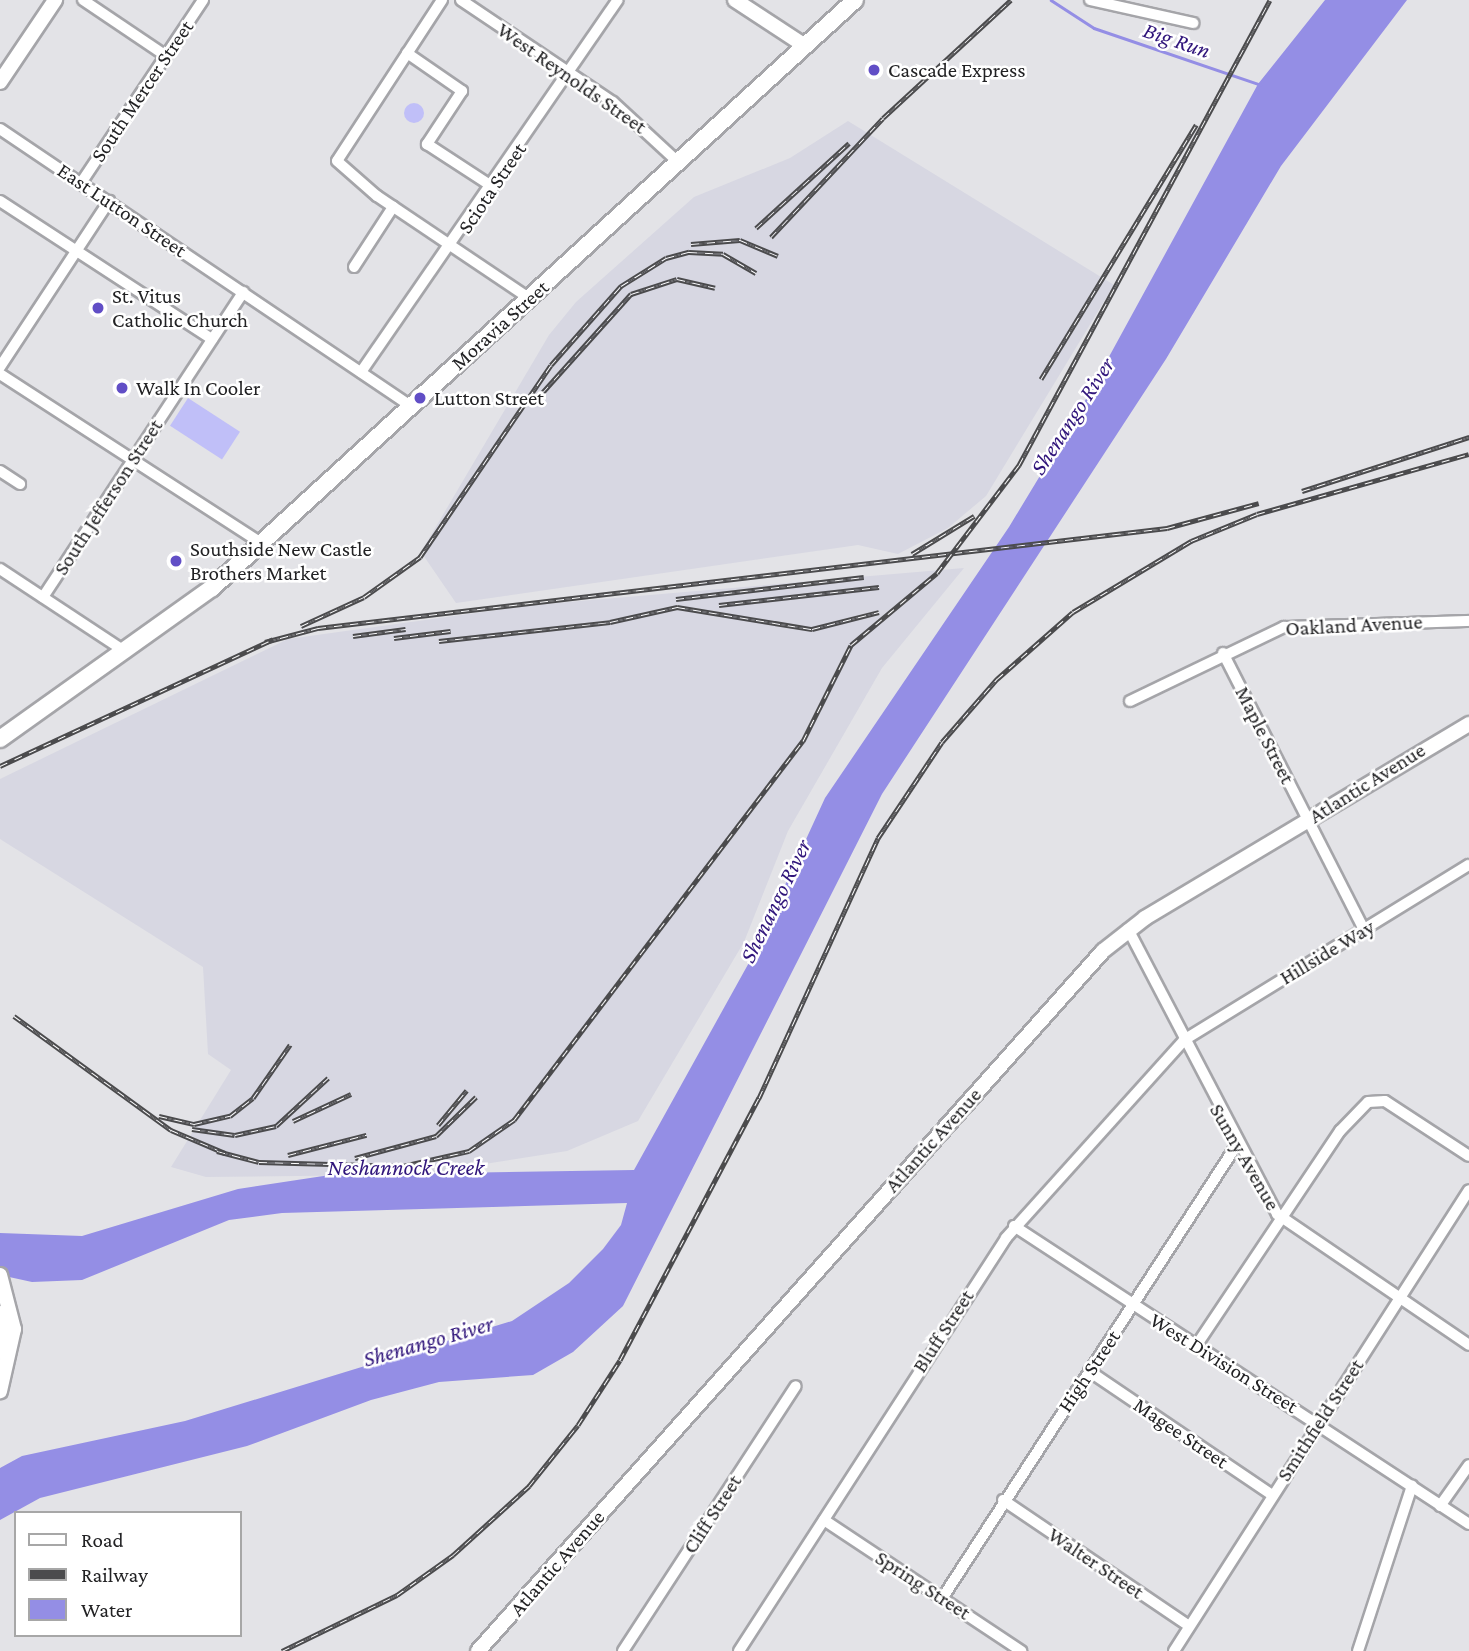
<!DOCTYPE html>
<style>
body{margin:0}
#map{position:relative;width:1469px;height:1651px;overflow:hidden;background:#e3e3e7;font-family:"Crimson Pro",serif}
div>[style]{position:absolute}
.built>*{inset:0;background:#d7d7e2}
.green>*{inset:0;background:#c0bff8;transform-origin:0 0}
.round{border-radius:50%}
.water>*{inset:0;background:#948ee5}
.stream>*{height:2.5px;margin:-1.25px;padding:0 1.25px;transform-origin:1.25px;border-radius:1.25px;background:#948ee5}
.roads{filter:drop-shadow(2px 0 #a5a5a9) drop-shadow(-2px 0 #a5a5a9) drop-shadow(0 2px #a5a5a9) drop-shadow(0 -2px #a5a5a9)}
.street>*{height:10px;margin:-5px;padding:0 5px;transform-origin:5px;border-radius:5px;background:#fff}
.secondary>*{height:14px;margin:-7px;padding:0 7px;transform-origin:7px;border-radius:7px;background:#fff}
.primary>*{height:16px;margin:-8px;padding:0 8px;transform-origin:8px;border-radius:8px;background:#fff}
.rail>*{height:5px;margin-top:-2.5px;transform-origin:0;background:repeating-linear-gradient(90deg,#fff 0 8px,#4b4b4d 0 16px);box-sizing:border-box;border-block:2px solid #4b4b4d}
.dots>*{width:19px;height:19px;translate:-50% -50%;box-sizing:border-box;border:4px solid #fff;border-radius:50%}
span{translate:-50% -50%;white-space:nowrap;text-align:center;line-height:1.15;-webkit-text-stroke:5px #fff;paint-order:stroke}
.poi-label{font-size:21px;color:#222224}
.left{translate:0 -50%;text-align:left}
.street-label{font-size:21px;color:#222224}
.water-label{font-size:23px;color:#30157b;font-style:italic}
.legend{position:absolute;left:14px;top:1511px;width:228px;height:126px;box-sizing:border-box;background:#fff;border:2px solid #a7a7a7;margin:0;padding:9px 12px;list-style:none;font-size:21px;color:#222224}
.legend li{display:flex;align-items:center;gap:14px;height:35px}
.legend b{width:35px;border:2px solid #a7a7a7}
</style>
<div id="map">
<div class="built">
<div style="clip-path:polygon(848px 121px,1114px 285px,986px 496px,948px 528px,898px 554px,858px 545px,456px 603px,421px 552px,549px 335px,576px 302px,694px 197px,790px 158px)"></div>
<div style="clip-path:polygon(964px 568px,882px 668px,788px 831px,744px 942px,638px 1121px,567px 1151px,478px 1165px,473px 1174px,206px 1177px,171px 1167px,231px 1070px,208px 1054px,203px 967px,0 839px,0 779px,288px 639px,533px 605px)"></div>
</div>
<div class="green">
<div class="round" style="left:404px;top:103px;width:20px;height:20px"></div>
<div style="left:188px;top:398px;width:62px;height:33px;rotate:33deg"></div>
</div>
<div class="water">
<div style="clip-path:polygon(1325px 0,1407px 0,1281px 166px,1166px 359px,882px 794px,623px 1306px,573px 1352px,533px 1375px,439px 1382px,371px 1400px,247px 1446px,40px 1498px,0 1520px,0 1468px,22px 1456px,185px 1421px,512px 1321px,569px 1283px,603px 1249px,621px 1225px,627px 1203px,282px 1213px,229px 1220px,82px 1280px,32px 1282px,0 1275px,0 1233px,82px 1236px,238px 1189px,330px 1175px,634px 1170px,751px 959px,825px 798px,1009px 527px,1081px 408px,1258px 84px)"></div>
</div>
<div class="stream">
<div style="left:1051px;top:0;width:51px;rotate:33.1deg"></div>
<div style="left:1094px;top:28px;width:176px;rotate:18.8deg"></div>
</div>
<div class="roads">
<div class="street">
<div style="left:83px;top:0;width:100px;rotate:34deg"></div>
<div style="left:442px;top:0;width:192px;rotate:123.1deg"></div>
<div style="left:337px;top:161px;width:53px;rotate:41.2deg"></div>
<div style="left:377px;top:196px;width:183px;rotate:33.9deg"></div>
<div style="left:461px;top:0;width:183px;rotate:33.9deg"></div>
<div style="left:613px;top:102px;width:88px;rotate:42.7deg"></div>
<div style="left:1090px;top:0;width:106px;rotate:12.6deg"></div>
<div style="left:407px;top:53px;width:67px;rotate:34.6deg"></div>
<div style="left:462px;top:91px;width:64px;rotate:123.4deg"></div>
<div style="left:427px;top:144px;width:79px;rotate:33.1deg"></div>
<div style="left:0;top:129px;width:496px;rotate:34deg"></div>
<div style="left:81px;top:183px;width:220px;rotate:-56.3deg"></div>
<div style="left:0;top:201px;width:253px;rotate:33.1deg"></div>
<div style="left:354px;top:267px;width:72px;rotate:-57deg"></div>
<div style="left:0;top:367px;width:199px;rotate:-56.7deg"></div>
<div style="left:361px;top:372px;width:452px;rotate:-55.4deg"></div>
<div style="left:0;top:374px;width:311px;rotate:32.9deg"></div>
<div style="left:0;top:471px;width:24px;rotate:33deg"></div>
<div style="left:0;top:569px;width:151px;rotate:33.4deg"></div>
<div style="left:43px;top:597px;width:365px;rotate:-56.7deg"></div>
<div style="left:1223px;top:653px;width:311px;rotate:63deg"></div>
<div style="left:1130px;top:701px;width:171px;rotate:-25.7deg"></div>
<div style="left:1284px;top:627px;width:185px;rotate:-1.9deg"></div>
<div style="left:1128px;top:929px;width:322px;rotate:62.4deg"></div>
<div style="left:1277px;top:1214px;width:232px;rotate:34.3deg"></div>
<div style="left:1014px;top:1226px;width:544px;rotate:33.22deg"></div>
<div style="left:1196px;top:1346px;width:259px;rotate:-56.2deg"></div>
<div style="left:1340px;top:1131px;width:40px;rotate:-46deg"></div>
<div style="left:1368px;top:1102px;width:17px;rotate:-3deg"></div>
<div style="left:1385px;top:1101px;width:100px;rotate:33.2deg"></div>
<div style="left:1089px;top:1371px;width:221px;rotate:34.1deg"></div>
<div style="left:1003px;top:1500px;width:225px;rotate:34.1deg"></div>
<div style="left:1440px;top:1506px;width:50px;rotate:-54.7deg"></div>
<div style="left:824px;top:1520px;width:237px;rotate:33.6deg"></div>
<div style="left:943px;top:1597px;width:538px;rotate:-56.99deg"></div>
<div style="left:623px;top:1651px;width:316px;rotate:-56.9deg"></div>
<div style="left:739px;top:1651px;width:492px;rotate:-57.1deg"></div>
<div style="left:1006px;top:1238px;width:266px;rotate:-48deg"></div>
<div style="left:1184px;top:1040px;width:334px;rotate:-31.6deg"></div>
<div style="left:1174px;top:1651px;width:547px;rotate:-57.38deg"></div>
<div style="left:1358px;top:1651px;width:174px;rotate:-71.9deg"></div>
</div>
<div class="secondary">
<div style="left:735px;top:0;width:84px;rotate:33.3deg"></div>
<div style="left:0;top:82px;width:99px;rotate:-56.1deg"></div>
<div style="left:0;top:1275px;width:56px;rotate:75.5deg"></div>
<div style="left:14px;top:1329px;width:64px;rotate:102.7deg"></div>
<div style="left:0;top:1313px;width:39px;rotate:90deg"></div>
<div style="left:478px;top:1651px;width:938px;rotate:-48.24deg"></div>
<div style="left:1103px;top:951px;width:53px;rotate:-38.2deg"></div>
<div style="left:1145px;top:918px;width:378px;rotate:-30.9deg"></div>
</div>
<div class="primary">
<div style="left:0;top:739px;width:260px;rotate:-35.5deg"></div>
<div style="left:212px;top:588px;width:871px;rotate:-42.44deg"></div>
</div>
</div>
<div class="rail">
<div style="left:756px;top:228px;width:126px;rotate:-42.4deg"></div>
<div style="left:771px;top:237px;width:163px;rotate:-46.7deg"></div>
<div style="left:883px;top:118px;width:174px;rotate:-42.7deg"></div>
<div style="left:691px;top:244px;width:49px;rotate:-4.7deg"></div>
<div style="left:740px;top:240px;width:41px;rotate:22.8deg"></div>
<div style="left:1041px;top:379px;width:298px;rotate:-58.6deg"></div>
<div style="left:543px;top:392px;width:132px;rotate:-48.1deg"></div>
<div style="left:631px;top:294px;width:48px;rotate:-18.1deg"></div>
<div style="left:677px;top:279px;width:39px;rotate:13deg"></div>
<div style="left:1302px;top:491px;width:176px;rotate:-17.9deg"></div>
<div style="left:912px;top:554px;width:73px;rotate:-31.5deg"></div>
<div style="left:676px;top:599px;width:189px;rotate:-6.7deg"></div>
<div style="left:719px;top:605px;width:161px;rotate:-6.4deg"></div>
<div style="left:301px;top:626px;width:69px;rotate:-24.7deg"></div>
<div style="left:364px;top:597px;width:69px;rotate:-35.5deg"></div>
<div style="left:420px;top:557px;width:232px;rotate:-55.7deg"></div>
<div style="left:551px;top:365px;width:106px;rotate:-48.5deg"></div>
<div style="left:621px;top:286px;width:53px;rotate:-31.9deg"></div>
<div style="left:666px;top:258px;width:24px;rotate:-15deg"></div>
<div style="left:689px;top:252px;width:34px;rotate:3deg"></div>
<div style="left:723px;top:254px;width:38px;rotate:30deg"></div>
<div style="left:353px;top:636px;width:53px;rotate:-7.5deg"></div>
<div style="left:394px;top:638px;width:57px;rotate:-7deg"></div>
<div style="left:439px;top:641px;width:172px;rotate:-6.3deg"></div>
<div style="left:610px;top:622px;width:69px;rotate:-12.6deg"></div>
<div style="left:677px;top:607px;width:137px;rotate:9.3deg"></div>
<div style="left:812px;top:629px;width:69px;rotate:-14.2deg"></div>
<div style="left:265px;top:642px;width:55px;rotate:-14.8deg"></div>
<div style="left:318px;top:628px;width:855px;rotate:-6.72deg"></div>
<div style="left:1167px;top:528px;width:95px;rotate:-15.2deg"></div>
<div style="left:0;top:766px;width:301px;rotate:-24.9deg"></div>
<div style="left:14px;top:1016px;width:194px;rotate:36deg"></div>
<div style="left:171px;top:1130px;width:59px;rotate:23.1deg"></div>
<div style="left:159px;top:1116px;width:36px;rotate:13deg"></div>
<div style="left:194px;top:1124px;width:37px;rotate:-13deg"></div>
<div style="left:230px;top:1116px;width:29px;rotate:-38deg"></div>
<div style="left:253px;top:1098px;width:65px;rotate:-55.1deg"></div>
<div style="left:293px;top:1121px;width:64px;rotate:-25deg"></div>
<div style="left:438px;top:1125px;width:45px;rotate:-50.4deg"></div>
<div style="left:192px;top:1129px;width:43px;rotate:7.9deg"></div>
<div style="left:235px;top:1135px;width:42px;rotate:-12.4deg"></div>
<div style="left:276px;top:1126px;width:71px;rotate:-42.7deg"></div>
<div style="left:217px;top:1151px;width:43px;rotate:14.7deg"></div>
<div style="left:259px;top:1162px;width:144px;rotate:1.6deg"></div>
<div style="left:403px;top:1166px;width:68px;rotate:-12.8deg"></div>
<div style="left:469px;top:1151px;width:55px;rotate:-34.6deg"></div>
<div style="left:514px;top:1120px;width:477px;rotate:-52.7deg"></div>
<div style="left:803px;top:741px;width:107px;rotate:-63.4deg"></div>
<div style="left:851px;top:645px;width:112px;rotate:-39.9deg"></div>
<div style="left:937px;top:573px;width:136px;rotate:-52.8deg"></div>
<div style="left:1019px;top:465px;width:528px;rotate:-61.64deg"></div>
<div style="left:288px;top:1155px;width:81px;rotate:-14.4deg"></div>
<div style="left:355px;top:1158px;width:84px;rotate:-15.2deg"></div>
<div style="left:436px;top:1136px;width:56px;rotate:-44.3deg"></div>
<div style="left:282px;top:1651px;width:128px;rotate:-26deg"></div>
<div style="left:397px;top:1595px;width:69px;rotate:-35.5deg"></div>
<div style="left:453px;top:1555px;width:103px;rotate:-42.2deg"></div>
<div style="left:529px;top:1486px;width:78px;rotate:-51.2deg"></div>
<div style="left:578px;top:1425px;width:77px;rotate:-57.1deg"></div>
<div style="left:620px;top:1360px;width:297px;rotate:-62.1deg"></div>
<div style="left:759px;top:1098px;width:286px;rotate:-65.4deg"></div>
<div style="left:878px;top:838px;width:115px;rotate:-56.3deg"></div>
<div style="left:942px;top:742px;width:84px;rotate:-48.9deg"></div>
<div style="left:997px;top:679px;width:101px;rotate:-41.4deg"></div>
<div style="left:1073px;top:612px;width:138px;rotate:-31deg"></div>
<div style="left:1191px;top:541px;width:71px;rotate:-22.2deg"></div>
<div style="left:1257px;top:514px;width:220px;rotate:-15.8deg"></div>
</div>
<div class="dots">
<div style="left:874px;top:70px;background:#614ec6"></div>
<div style="left:98px;top:308px;background:#614ec6"></div>
<div style="left:122px;top:388px;background:#614ec6"></div>
<div style="left:420px;top:398px;background:#614ec6"></div>
<div style="left:176px;top:561px;background:#614ec6"></div>
</div>
<div class="poi-label">
<span class="left" style="left:888px;top:70px">Cascade Express</span>
<span class="left" style="left:112px;top:308px">St. Vitus<br>Catholic Church</span>
<span class="left" style="left:136px;top:388px">Walk In Cooler</span>
<span class="left" style="left:434px;top:398px">Lutton Street</span>
<span class="left" style="left:190px;top:561px">Southside New Castle<br>Brothers Market</span>
</div>
<div class="street-label">
<span style="left:572px;top:78px;rotate:35deg">West Reynolds Street</span>
<span style="left:142px;top:91px;rotate:-56deg">South Mercer Street</span>
<span style="left:492px;top:188px;rotate:-56deg">Sciota Street</span>
<span style="left:122px;top:210px;rotate:34deg">East Lutton Street</span>
<span style="left:500px;top:325px;rotate:-42deg">Moravia Street</span>
<span style="left:108px;top:497px;rotate:-57deg">South Jefferson Street</span>
<span style="left:1354px;top:625px;rotate:-3deg">Oakland Avenue</span>
<span style="left:1265px;top:735px;rotate:63deg">Maple Street</span>
<span style="left:1367px;top:783px;rotate:-32deg">Atlantic Avenue</span>
<span style="left:1327px;top:952px;rotate:-31deg">Hillside Way</span>
<span style="left:933px;top:1140px;rotate:-48deg">Atlantic Avenue</span>
<span style="left:1245px;top:1157px;rotate:60deg">Sunny Avenue</span>
<span style="left:943px;top:1331px;rotate:-57deg">Bluff Street</span>
<span style="left:1224px;top:1363px;rotate:32deg">West Division Street</span>
<span style="left:1089px;top:1371px;rotate:-56deg">High Street</span>
<span style="left:1320px;top:1420px;rotate:-57deg">Smithfield Street</span>
<span style="left:1181px;top:1433px;rotate:34deg">Magee Street</span>
<span style="left:712px;top:1514px;rotate:-57deg">Cliff Street</span>
<span style="left:557px;top:1563px;rotate:-49deg">Atlantic Avenue</span>
<span style="left:1096px;top:1563px;rotate:34deg">Walter Street</span>
<span style="left:923px;top:1585px;rotate:33deg">Spring Street</span>
</div>
<div class="water-label">
<span style="left:1177px;top:40px;rotate:19deg">Big Run</span>
<span style="left:1072px;top:416px;rotate:-57deg">Shenango River</span>
<span style="left:775px;top:901px;rotate:-64deg">Shenango River</span>
<span style="left:406px;top:1167px">Neshannock Creek</span>
<span style="left:428px;top:1341px;rotate:-16deg">Shenango River</span>
</div>
<ul class="legend">
<li><b style="height:9px;background:#fff"></b>Road</li>
<li><b style="height:9px;background:#4b4b4d"></b>Railway</li>
<li><b style="height:19px;background:#948ee5"></b>Water</li>
</ul>
</div>
